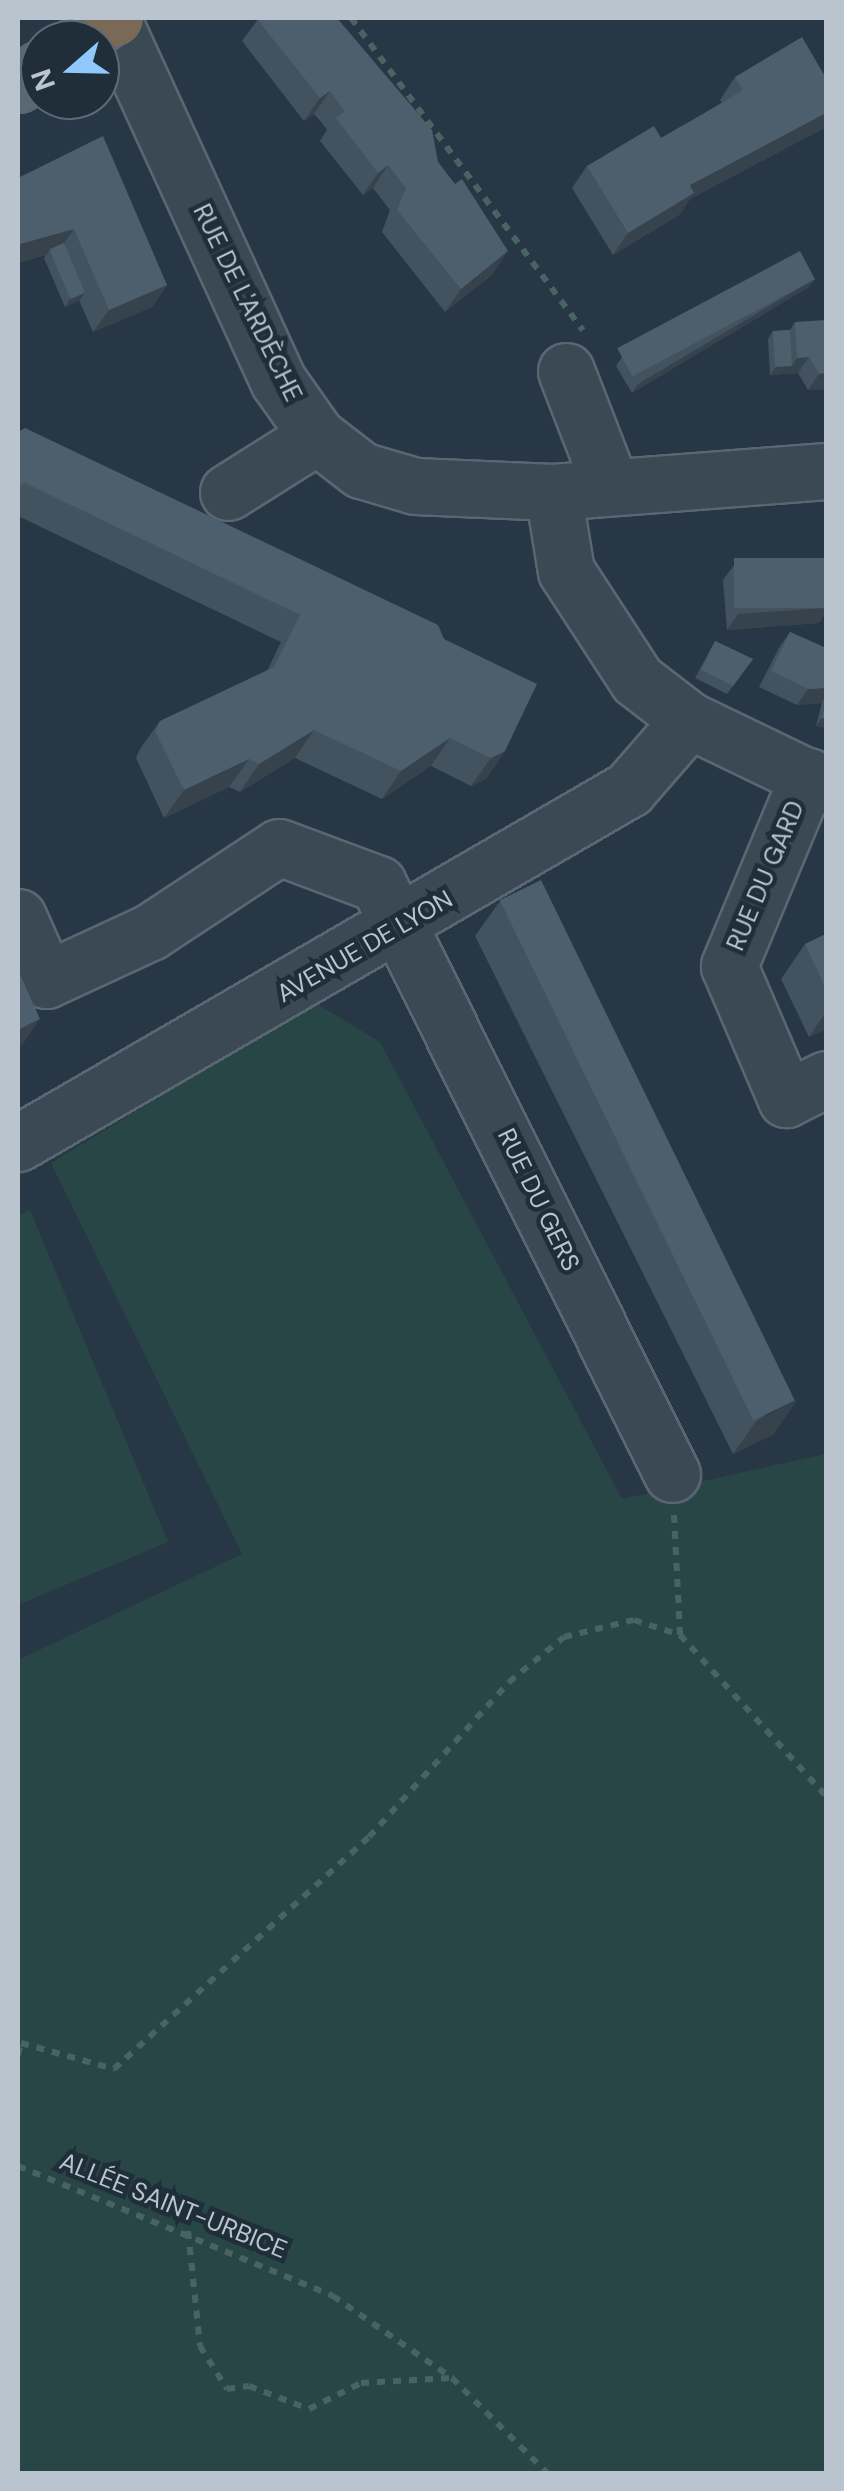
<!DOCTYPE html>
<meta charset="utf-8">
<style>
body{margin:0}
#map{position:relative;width:844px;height:2491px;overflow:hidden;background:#273745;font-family:"DM Sans",sans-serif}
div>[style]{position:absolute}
.green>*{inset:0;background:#294646}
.path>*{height:6px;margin-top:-3px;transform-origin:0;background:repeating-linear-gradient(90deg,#496363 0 8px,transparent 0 16px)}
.roads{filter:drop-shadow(2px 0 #5a6772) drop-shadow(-2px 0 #5a6772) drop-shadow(0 2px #5a6772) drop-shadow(0 -2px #5a6772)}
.minor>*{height:55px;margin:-27.5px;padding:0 27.5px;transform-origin:27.5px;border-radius:27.5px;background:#3b4954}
.major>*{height:55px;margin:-27.5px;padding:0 27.5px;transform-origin:27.5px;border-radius:27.5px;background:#596874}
.highway>*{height:55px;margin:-27.5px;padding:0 27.5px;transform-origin:27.5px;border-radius:27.5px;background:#7b6958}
.wall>*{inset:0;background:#42525e}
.shaded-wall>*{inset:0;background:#36424c}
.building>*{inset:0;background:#4d5f6d;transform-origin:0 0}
span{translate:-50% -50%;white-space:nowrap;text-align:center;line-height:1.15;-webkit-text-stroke:9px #202e3a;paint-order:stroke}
.street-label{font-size:25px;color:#b9c4ce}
.frame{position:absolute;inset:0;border:20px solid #b9c4ce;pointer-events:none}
.north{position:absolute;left:20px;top:20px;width:100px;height:100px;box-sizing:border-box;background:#202e3a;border:2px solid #5d6a75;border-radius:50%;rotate:250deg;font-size:28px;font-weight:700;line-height:40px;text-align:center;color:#b9c4ce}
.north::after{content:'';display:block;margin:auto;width:35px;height:45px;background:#90c7fc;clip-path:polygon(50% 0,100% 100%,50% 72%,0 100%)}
</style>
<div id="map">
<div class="green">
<div style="clip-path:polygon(314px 1002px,380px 1042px,622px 1499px,826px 1454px,826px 2473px,18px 2473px,18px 1660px,242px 1554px,51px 1163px)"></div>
<div style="clip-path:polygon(30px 1210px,168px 1542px,18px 1605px,18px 1215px)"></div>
</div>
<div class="path">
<div style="left:351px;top:18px;width:389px;rotate:53.4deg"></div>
<div style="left:674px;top:1515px;width:120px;rotate:87.1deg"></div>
<div style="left:18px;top:2055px;width:12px;rotate:-76deg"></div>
<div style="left:21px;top:2043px;width:97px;rotate:15.6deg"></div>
<div style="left:114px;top:2069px;width:345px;rotate:-42.3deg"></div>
<div style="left:369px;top:1837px;width:209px;rotate:-47.9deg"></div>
<div style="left:509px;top:1682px;width:71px;rotate:-39.3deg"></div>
<div style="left:564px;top:1637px;width:72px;rotate:-13.7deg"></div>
<div style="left:634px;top:1620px;width:48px;rotate:18.1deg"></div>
<div style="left:680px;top:1635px;width:217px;rotate:47.8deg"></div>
<div style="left:18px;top:2166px;width:341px;rotate:22.4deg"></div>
<div style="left:333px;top:2296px;width:145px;rotate:34.6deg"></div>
<div style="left:452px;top:2378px;width:136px;rotate:45deg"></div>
<div style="left:188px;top:2231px;width:116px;rotate:84deg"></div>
<div style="left:200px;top:2346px;width:51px;rotate:57.9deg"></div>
<div style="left:227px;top:2389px;width:22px;rotate:-8deg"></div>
<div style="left:249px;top:2386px;width:64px;rotate:21deg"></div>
<div style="left:309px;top:2409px;width:58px;rotate:-26.6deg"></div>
<div style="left:361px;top:2383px;width:90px;rotate:-3.2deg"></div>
</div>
<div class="roads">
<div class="minor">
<div style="left:112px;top:18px;width:400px;rotate:65.4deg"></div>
<div style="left:279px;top:382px;width:66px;rotate:54.9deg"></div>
<div style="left:317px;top:436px;width:56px;rotate:37.7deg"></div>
<div style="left:361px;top:470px;width:56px;rotate:16.5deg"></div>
<div style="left:415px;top:486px;width:138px;rotate:2.5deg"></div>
<div style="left:553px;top:492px;width:274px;rotate:-4.4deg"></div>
<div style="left:566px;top:371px;width:124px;rotate:68.8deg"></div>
<div style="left:228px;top:492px;width:105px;rotate:-32.2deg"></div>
<div style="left:553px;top:492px;width:80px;rotate:80.7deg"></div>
<div style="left:566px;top:571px;width:130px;rotate:56.9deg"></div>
<div style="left:637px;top:680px;width:66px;rotate:37.6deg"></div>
<div style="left:689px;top:720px;width:152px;rotate:25.7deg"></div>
<div style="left:808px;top:776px;width:206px;rotate:112.6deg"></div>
<div style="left:729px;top:966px;width:145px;rotate:66.8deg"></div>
<div style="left:786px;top:1099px;width:45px;rotate:-26.6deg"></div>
<div style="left:18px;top:917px;width:69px;rotate:66deg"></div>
<div style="left:46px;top:980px;width:115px;rotate:-24.8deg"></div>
<div style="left:150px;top:932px;width:154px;rotate:-33.4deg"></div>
<div style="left:279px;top:847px;width:106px;rotate:20.5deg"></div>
<div style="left:378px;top:884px;width:659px;rotate:63.51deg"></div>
<div style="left:18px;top:1143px;width:706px;rotate:-30.09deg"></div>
<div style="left:629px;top:789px;width:91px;rotate:-49deg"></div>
</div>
<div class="major">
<div style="left:82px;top:40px;width:37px;rotate:-35deg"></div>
<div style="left:18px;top:84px;width:27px;rotate:-34deg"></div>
</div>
<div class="highway">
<div style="left:112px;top:19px;width:3px;rotate:-18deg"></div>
</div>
</div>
<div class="wall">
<div style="clip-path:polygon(259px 18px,438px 162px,493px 274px,445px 312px,382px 232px,390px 210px,373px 188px,363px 195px,320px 141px,327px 130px,322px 123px,314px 114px,304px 121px,242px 41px)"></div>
<div style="clip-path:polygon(735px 77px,826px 78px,826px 127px,690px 199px,679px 215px,613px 255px,572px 188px,587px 166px,661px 138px,722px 103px,720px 100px)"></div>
<div style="clip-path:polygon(18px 178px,167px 285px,152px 307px,93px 332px,79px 300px,65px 307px,44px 258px,46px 255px,18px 263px)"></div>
<div style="clip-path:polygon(815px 279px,809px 287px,632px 393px,616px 366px,622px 357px)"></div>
<div style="clip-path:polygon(795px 322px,826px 389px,808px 390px,798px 373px,770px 375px,768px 339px,773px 331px,790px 330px)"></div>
<div style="clip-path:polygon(18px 432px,444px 639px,505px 751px,486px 779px,471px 786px,431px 766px,382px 799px,295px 758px,240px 792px,229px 787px,164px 818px,136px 758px,140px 749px,160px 721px,267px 671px,281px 642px,18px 516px)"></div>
<div style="clip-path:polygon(826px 558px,826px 612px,819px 623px,727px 630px,723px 580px,734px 565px)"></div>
<div style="clip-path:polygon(790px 632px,826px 648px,826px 728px,816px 726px,822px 702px,821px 703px,797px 705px,759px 687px,779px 648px)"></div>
<div style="clip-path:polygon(715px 641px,753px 659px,727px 694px,695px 678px)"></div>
<div style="clip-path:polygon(500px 901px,774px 1434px,733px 1454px,475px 936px)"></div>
<div style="clip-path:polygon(826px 934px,826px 1029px,809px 1037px,781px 979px,805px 944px)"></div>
</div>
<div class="shaded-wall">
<div style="clip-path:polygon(330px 91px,314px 114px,304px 121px,320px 98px)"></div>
<div style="clip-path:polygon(826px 113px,826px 127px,690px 199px,679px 215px,613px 255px,628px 233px,690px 185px)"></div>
<div style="clip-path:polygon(388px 165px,373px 188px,363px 195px,378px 173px)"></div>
<div style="clip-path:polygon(74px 229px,58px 252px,50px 250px,46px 255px,18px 263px,18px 248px,20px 244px)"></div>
<div style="clip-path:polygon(508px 251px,493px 274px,445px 312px,461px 289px)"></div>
<div style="clip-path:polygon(815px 279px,809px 287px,632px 393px,638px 384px)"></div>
<div style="clip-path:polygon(167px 285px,152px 307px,93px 332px,109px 310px)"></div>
<div style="clip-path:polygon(85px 293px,79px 301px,65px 307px,70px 299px)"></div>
<div style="clip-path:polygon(809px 357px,798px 373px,770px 375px,776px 367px,792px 366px,797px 358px)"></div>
<div style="clip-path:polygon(826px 373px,826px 389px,808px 390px,819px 374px)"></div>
<div style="clip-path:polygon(826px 608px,826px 612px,819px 623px,727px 630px,738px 614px)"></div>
<div style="clip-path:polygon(826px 688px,826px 696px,821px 703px,797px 705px,808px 689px)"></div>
<div style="clip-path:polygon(822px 718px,826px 719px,826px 728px,816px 726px)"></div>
<div style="clip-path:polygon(314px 730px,295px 758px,240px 792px,259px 764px)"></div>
<div style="clip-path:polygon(450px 738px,431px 766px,382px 799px,401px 771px)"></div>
<div style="clip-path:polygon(505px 751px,486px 779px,471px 786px,491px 758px)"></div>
<div style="clip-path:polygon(249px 759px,229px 787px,164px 818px,184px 790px)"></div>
<div style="clip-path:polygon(826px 1012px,826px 1029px,809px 1037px)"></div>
<div style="clip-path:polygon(40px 1019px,21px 1047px,18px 1048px,18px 1030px)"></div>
<div style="clip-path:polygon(798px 1399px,774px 1434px,733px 1454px,757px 1420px)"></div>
</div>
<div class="building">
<div style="clip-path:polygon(259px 18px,337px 18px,432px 130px,438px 162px,455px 184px,462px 179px,508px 251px,461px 289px,397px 210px,406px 188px,388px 165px,378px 173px,336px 118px,345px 111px,337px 101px,330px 91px,320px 98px,257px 19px)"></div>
<div style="clip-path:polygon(802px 37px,826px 78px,826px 113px,690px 185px,694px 193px,628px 233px,587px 166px,654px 126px,661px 138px,703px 114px,743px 90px,735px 77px)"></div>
<div style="clip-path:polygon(103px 136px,167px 285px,109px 310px,74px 229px,20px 244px,18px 239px,18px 178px)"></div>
<div style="left:64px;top:243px;width:54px;height:16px;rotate:67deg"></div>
<div style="left:800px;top:251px;width:32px;height:207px;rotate:62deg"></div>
<div style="clip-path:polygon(826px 320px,826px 373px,819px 374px,809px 357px,797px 358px,795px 322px)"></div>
<div style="left:790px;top:330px;width:36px;height:17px;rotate:87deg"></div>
<div style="clip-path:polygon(25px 428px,438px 625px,444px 639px,537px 684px,505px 751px,491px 758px,450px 738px,401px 771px,314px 730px,259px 764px,249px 759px,184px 790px,155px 731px,160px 721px,274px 667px,300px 615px,25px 483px,18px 487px,18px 432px)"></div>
<div style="left:826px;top:558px;width:50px;height:92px;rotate:90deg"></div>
<div style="clip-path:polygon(790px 632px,826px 648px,826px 688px,808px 689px,771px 671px)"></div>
<div style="clip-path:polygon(715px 641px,753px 659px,733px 686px,701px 670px)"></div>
<div style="clip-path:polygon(826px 700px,826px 719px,822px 718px)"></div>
<div style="left:541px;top:880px;width:579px;height:46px;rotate:64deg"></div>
<div style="clip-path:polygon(826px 934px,826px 989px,805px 944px)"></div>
<div style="clip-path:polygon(18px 970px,40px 1019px,18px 1030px)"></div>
</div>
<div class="street-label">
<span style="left:247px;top:303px;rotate:64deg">RUE DE L'ARDÈCHE</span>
<span style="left:766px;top:876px;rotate:-67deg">RUE DU GARD</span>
<span style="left:365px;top:947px;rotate:-30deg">AVENUE DE LYON</span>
<span style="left:538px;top:1200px;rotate:64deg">RUE DU GERS</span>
<span style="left:173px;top:2206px;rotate:22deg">ALLÉE SAINT-URBICE</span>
</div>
<div class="frame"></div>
<div class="north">N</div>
</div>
